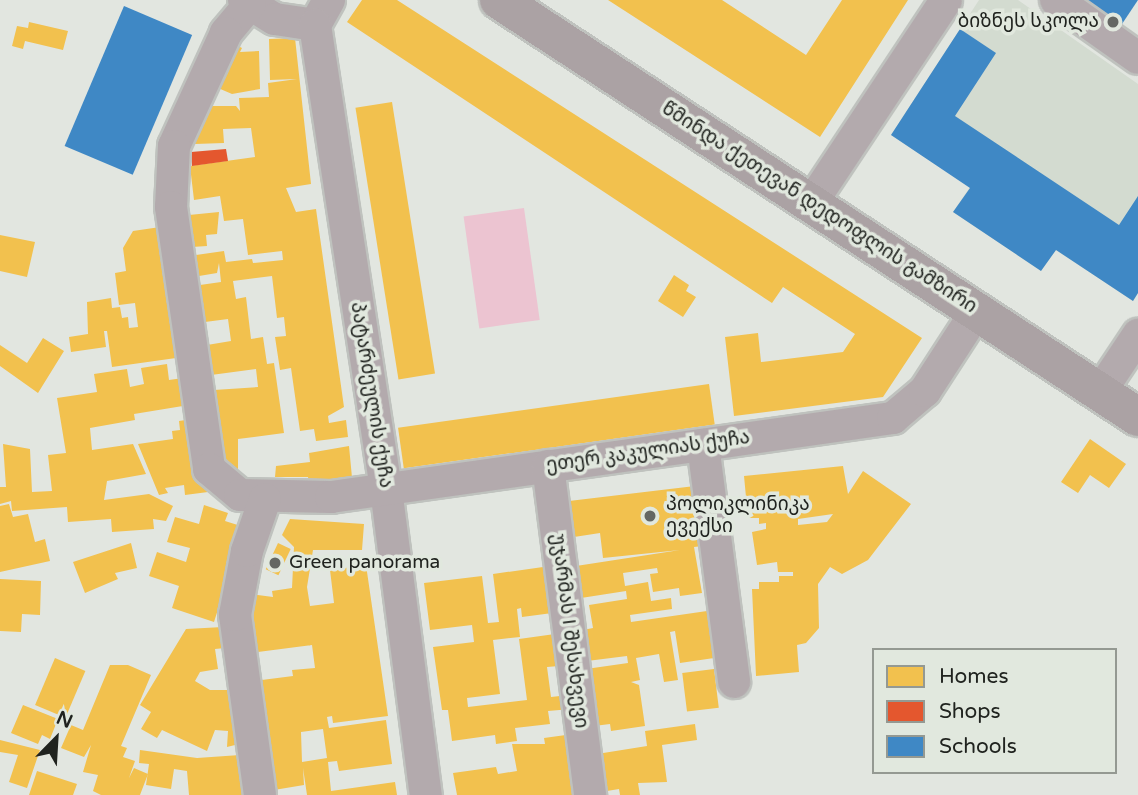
<!DOCTYPE html>
<meta charset="utf-8">
<style>
body{margin:0}
#map{position:relative;width:1138px;height:795px;overflow:hidden;background:#e2e6e0;font-family:"Varela Round","Noto Sans Georgian",sans-serif}
div>[style]{position:absolute}
.built>*{inset:0;background:#d3dbd0}
.green>*{inset:0;background:#ecc4d1;transform-origin:0 0}
.homes>*{inset:0;background:#f2c14e;transform-origin:0 0}
.shops>*{inset:0;background:#e4572e}
.schools>*{inset:0;background:#3f88c5;transform-origin:0 0}
.roads{filter:drop-shadow(2px 0 #bfc2be) drop-shadow(-2px 0 #bfc2be) drop-shadow(0 2px #bfc2be) drop-shadow(0 -2px #bfc2be)}
.minor>*{height:32px;margin:-16px;padding:0 16px;transform-origin:16px;border-radius:16px;background:#b3aaad}
.major>*{height:38px;margin:-19px;padding:0 19px;transform-origin:19px;border-radius:19px;background:#aba2a4}
.dots>*{width:19px;height:19px;translate:-50% -50%;box-sizing:border-box;border:4px solid #e1e8de;border-radius:50%}
span{translate:-50% -50%;white-space:nowrap;text-align:center;line-height:1.15;-webkit-text-stroke:7px #e1e8de;paint-order:stroke}
.poi-label{font-size:19px;color:#20231f}
.right{translate:-100% -50%;text-align:right}
.left{translate:0 -50%;text-align:left}
.street-label{font-size:19px;color:#20231f}
.legend{position:absolute;left:872px;top:648px;width:245px;height:126px;box-sizing:border-box;background:#e1e8de;border:2px solid #949992;margin:0;padding:9px 12px;list-style:none;font-size:21px;color:#20231f}
.legend li{display:flex;align-items:center;gap:14px;height:35px}
.legend b{width:35px;border:2px solid #949992}
.north{position:absolute;left:21px;top:704px;width:70px;height:70px;-webkit-text-stroke:5px #e1e8de;paint-order:stroke;rotate:24deg;font-size:19px;font-weight:700;line-height:28px;text-align:center;color:#20231f}
.north::after{content:'';display:block;margin:auto;width:24px;height:32px;background:#20231f;clip-path:polygon(50% 0,100% 100%,50% 72%,0 100%)}
</style>
<div id="map">
<div class="built">
<div style="clip-path:polygon(979px 0,1018px 0,1138px 84px,1138px 293px,1133px 301px,1056px 250px,1041px 271px,953px 212px,970px 187px,891px 135px)"></div>
</div>
<div class="green">
<div style="left:524px;top:208px;width:113px;height:61px;rotate:82deg"></div>
</div>
<div class="homes">
<div style="clip-path:polygon(362px 0,397px 0,922px 338px,883px 397px,734px 416px,725px 337px,758px 333px,761px 362px,843px 352px,855px 334px,783px 287px,772px 303px,347px 22px)"></div>
<div style="clip-path:polygon(608px 0,722px 0,806px 55px,842px 0,908px 0,820px 137px)"></div>
<div style="clip-path:polygon(29px 22px,68px 31px,63px 50px,25px 41px,23px 49px,12px 46px,17px 26px,28px 28px)"></div>
<div style="clip-path:polygon(295px 38px,311px 184px,286px 188px,296px 212px,316px 209px,344px 407px,328px 416px,329px 423px,346px 420px,348px 437px,316px 441px,314px 429px,300px 431px,291px 368px,280px 370px,275px 337px,286px 336px,284px 317px,277px 318px,272px 276px,233px 281px,236px 299px,246px 297px,251px 339px,263px 337px,267px 364px,274px 363px,284px 433px,238px 439px,238px 472px,227px 469px,214px 390px,258px 387px,256px 369px,211px 375px,207px 345px,231px 341px,228px 319px,205px 322px,200px 285px,221px 282px,219px 263px,217px 273px,199px 276px,196px 255px,224px 251px,226px 262px,252px 259px,253px 263px,283px 260px,282px 251px,248px 255px,243px 219px,224px 221px,220px 196px,194px 200px,190px 166px,255px 157px,251px 128px,223px 129px,224px 143px,195px 144px,195px 131px,205px 106px,236px 106px,240px 111px,239px 98px,269px 97px,268px 83px,297px 79px,270px 80px,269px 39px)"></div>
<div style="clip-path:polygon(234px 44px,242px 48px,240px 52px,259px 51px,260px 89px,232px 94px,211px 85px)"></div>
<div style="left:392px;top:102px;width:275px;height:37px;rotate:81deg"></div>
<div style="clip-path:polygon(219px 212px,217px 234px,206px 235px,207px 246px,192px 247px,189px 215px)"></div>
<div style="clip-path:polygon(167px 226px,188px 369px,177px 370px,176px 358px,112px 367px,107px 331px,104px 331px,106px 347px,71px 352px,69px 337px,88px 334px,87px 302px,111px 298px,112px 308px,120px 307px,122px 318px,128px 317px,129px 328px,138px 327px,135px 303px,119px 305px,115px 273px,126px 271px,123px 248px,133px 231px)"></div>
<div style="clip-path:polygon(0 235px,35px 242px,27px 277px,0 271px)"></div>
<div style="clip-path:polygon(674px 275px,689px 285px,686px 291px,696px 297px,683px 317px,658px 301px)"></div>
<div style="clip-path:polygon(43px 338px,64px 351px,38px 393px,0 366px,0 345px,27px 363px)"></div>
<div style="clip-path:polygon(167px 364px,169px 380px,190px 377px,195px 404px,134px 414px,135px 420px,90px 428px,92px 450px,133px 444px,146px 474px,107px 481px,104px 500px,149px 494px,173px 506px,166px 521px,153px 519px,154px 529px,112px 532px,111px 519px,68px 522px,67px 507px,12px 511px,11px 501px,0 504px,0 487px,6px 487px,3px 444px,30px 449px,32px 492px,52px 491px,48px 455px,66px 453px,57px 398px,97px 392px,94px 374px,127px 369px,130px 387px,144px 384px,141px 368px)"></div>
<div style="left:709px;top:384px;width:41px;height:314px;rotate:82deg"></div>
<div style="clip-path:polygon(199px 418px,208px 492px,185px 495px,184px 485px,165px 488px,168px 493px,159px 495px,138px 444px,173px 439px,172px 431px,180px 430px,179px 421px)"></div>
<div style="clip-path:polygon(1090px 439px,1126px 464px,1109px 488px,1090px 475px,1078px 493px,1061px 482px)"></div>
<div style="clip-path:polygon(349px 446px,353px 488px,310px 492px,308px 477px,275px 477px,276px 466px,310px 462px,309px 453px)"></div>
<div style="clip-path:polygon(evenodd,843px 466px,848px 494px,863px 471px,911px 504px,868px 560px,842px 574px,830px 567px,818px 584px,819px 628px,806px 643px,797px 645px,799px 672px,756px 676px,752px 589px,759px 589px,759px 582px,779px 582px,779px 576px,793px 576px,793px 572px,778px 572px,777px 562px,757px 565px,752px 532px,766px 529px,766px 523px,759px 524px,759px 518px,748px 518px,744px 476px,843px 466px,833px 514px,827px 522px,798px 525px,798px 519px,833px 514px)"></div>
<div style="clip-path:polygon(695px 486px,702px 546px,694px 547px,702px 593px,680px 596px,679px 588px,653px 592px,650px 574px,658px 573px,657px 568px,623px 573px,625px 586px,648px 582px,651px 601px,671px 598px,672px 609px,630px 615px,631px 622px,707px 611px,714px 658px,680px 663px,675px 631px,670px 632px,678px 680px,664px 682px,659px 654px,636px 658px,640px 680px,631px 682px,639px 685px,645px 726px,611px 731px,610px 724px,594px 726px,586px 669px,628px 663px,627px 656px,587px 661px,583px 630px,593px 628px,589px 605px,627px 599px,626px 591px,581px 598px,576px 566px,680px 550px,603px 558px,600px 533px,574px 537px,569px 501px)"></div>
<div style="clip-path:polygon(9px 504px,13px 517px,28px 514px,35px 542px,45px 539px,50px 561px,0 572px,0 506px)"></div>
<div style="clip-path:polygon(204px 505px,228px 513px,225px 521px,244px 527px,214px 622px,172px 608px,179px 586px,149px 576px,157px 552px,186px 562px,190px 548px,167px 542px,175px 517px,199px 524px)"></div>
<div style="clip-path:polygon(evenodd,290px 519px,364px 524px,362px 550px,313px 550px,307px 587px,310px 606px,334px 603px,330px 570px,366px 565px,388px 716px,333px 723px,332px 716px,327px 717px,329px 728px,386px 720px,392px 764px,339px 771px,337px 761px,328px 762px,331px 791px,395px 782px,397px 795px,307px 795px,303px 768px,304px 785px,268px 791px,253px 681px,293px 676px,292px 670px,315px 668px,312px 645px,251px 653px,250px 594px,273px 597px,272px 591px,292px 588px,294px 547px,282px 535px,290px 519px,323px 729px,327px 758px,302px 762px,301px 732px,323px 729px)"></div>
<div style="clip-path:polygon(131px 543px,137px 568px,115px 573px,118px 579px,85px 593px,73px 562px)"></div>
<div style="left:278px;top:543px;width:14px;height:29px;rotate:25deg"></div>
<div style="clip-path:polygon(550px 566px,560px 612px,522px 617px,521px 608px,517px 609px,520px 637px,493px 640px,500px 694px,467px 698px,468px 707px,527px 700px,519px 639px,555px 634px,559px 666px,547px 667px,551px 697px,569px 695px,571px 709px,548px 711px,550px 724px,515px 728px,517px 741px,496px 744px,495px 735px,452px 741px,448px 710px,442px 710px,433px 647px,474px 642px,472px 625px,430px 630px,424px 583px,482px 576px,488px 623px,499px 622px,493px 574px)"></div>
<div style="clip-path:polygon(0 579px,41px 581px,40px 615px,22px 614px,21px 632px,0 631px)"></div>
<div style="clip-path:polygon(223px 627px,225px 648px,215px 649px,218px 669px,200px 672px,195px 681px,210px 690px,239px 690px,239px 744px,227px 747px,228px 731px,215px 730px,207px 751px,162px 730px,157px 738px,141px 729px,151px 712px,140px 705px,186px 629px)"></div>
<div style="left:55px;top:658px;width:33px;height:51px;rotate:23deg"></div>
<div style="clip-path:polygon(110px 665px,128px 665px,151px 675px,121px 746px,127px 748px,123px 757px,135px 761px,129px 778px,134px 768px,148px 774px,140px 795px,101px 795px,93px 791px,98px 775px,83px 772px,91px 745px,84px 757px,61px 748px,71px 725px,83px 730px)"></div>
<div style="left:714px;top:669px;width:39px;height:32px;rotate:83deg"></div>
<div style="clip-path:polygon(23px 705px,58px 719px,50px 739px,42px 735px,38px 744px,11px 733px)"></div>
<div style="clip-path:polygon(695px 724px,697px 740px,662px 745px,667px 782px,638px 783px,640px 795px,620px 795px,619px 789px,601px 792px,597px 754px,647px 746px,645px 731px)"></div>
<div style="clip-path:polygon(573px 734px,582px 795px,457px 795px,453px 773px,496px 767px,498px 774px,517px 771px,512px 744px,545px 744px,544px 738px)"></div>
<div style="clip-path:polygon(0 740px,40px 750px,27px 788px,9px 782px,18px 755px,0 752px)"></div>
<div style="clip-path:polygon(140px 750px,197px 758px,240px 755px,244px 795px,189px 795px,187px 771px,174px 769px,171px 789px,146px 785px,149px 764px,139px 763px)"></div>
<div style="clip-path:polygon(37px 771px,77px 784px,73px 795px,29px 795px)"></div>
</div>
<div class="shops">
<div style="clip-path:polygon(226px 149px,228px 161px,192px 166px,191px 152px)"></div>
</div>
<div class="schools">
<div style="clip-path:polygon(1085px 0,1138px 0,1122px 24px)"></div>
<div style="left:124px;top:6px;width:74px;height:152px;rotate:23deg"></div>
<div style="clip-path:polygon(960px 29px,996px 53px,955px 116px,1119px 225px,1138px 196px,1138px 293px,1133px 301px,1056px 250px,1041px 271px,953px 212px,970px 188px,891px 135px)"></div>
</div>
<div class="roads">
<div class="minor">
<div style="left:244px;top:0;width:36px;rotate:32deg"></div>
<div style="left:275px;top:19px;width:40px;rotate:8.5deg"></div>
<div style="left:329px;top:0;width:29px;rotate:119deg"></div>
<div style="left:315px;top:25px;width:469px;rotate:81.3deg"></div>
<div style="left:386px;top:489px;width:309px;rotate:82.6deg"></div>
<div style="left:1056px;top:0;width:100px;rotate:35.3deg"></div>
<div style="left:250px;top:4px;width:38px;rotate:130deg"></div>
<div style="left:226px;top:33px;width:124px;rotate:114.7deg"></div>
<div style="left:174px;top:146px;width:61px;rotate:92.8deg"></div>
<div style="left:171px;top:207px;width:265px;rotate:81.7deg"></div>
<div style="left:209px;top:469px;width:40px;rotate:40deg"></div>
<div style="left:240px;top:495px;width:91px;rotate:1.3deg"></div>
<div style="left:331px;top:497px;width:568px;rotate:-8deg"></div>
<div style="left:893px;top:418px;width:42px;rotate:-40.2deg"></div>
<div style="left:925px;top:391px;width:95px;rotate:-57deg"></div>
<div style="left:812px;top:202px;width:242px;rotate:-56.4deg"></div>
<div style="left:1100px;top:392px;width:69px;rotate:-56.3deg"></div>
<div style="left:703px;top:445px;width:239px;rotate:82.5deg"></div>
<div style="left:548px;top:466px;width:332px;rotate:82.7deg"></div>
<div style="left:260px;top:795px;width:182px;rotate:-97.9deg"></div>
<div style="left:235px;top:615px;width:65px;rotate:-79.4deg"></div>
<div style="left:247px;top:551px;width:55px;rotate:-70.9deg"></div>
</div>
<div class="major">
<div style="left:499px;top:0;width:763px;rotate:33.13deg"></div>
</div>
</div>
<div class="dots">
<div style="left:1113px;top:22px;background:#646763"></div>
<div style="left:650px;top:516px;background:#646763"></div>
<div style="left:275px;top:563px;background:#646763"></div>
</div>
<div class="poi-label">
<span class="right" style="left:1099px;top:22px">ბიზნეს სკოლა</span>
<span class="left" style="left:666px;top:516px">პოლიკლინიკა<br>ევექსი</span>
<span class="left" style="left:289px;top:563px">Green panorama</span>
</div>
<div class="street-label">
<span style="left:819px;top:208px;rotate:33deg">წმინდა ქეთევან დედოფლის გამზირი</span>
<span style="left:371px;top:395px;rotate:81deg">პატარძეულის ქუჩა</span>
<span style="left:648px;top:452px;rotate:-8deg">ეთერ კაკულიას ქუჩა</span>
<span style="left:569px;top:631px;rotate:83deg">უჯარმას I შესახვევი</span>
</div>
<ul class="legend">
<li><b style="height:19px;background:#f2c14e"></b>Homes</li>
<li><b style="height:19px;background:#e4572e"></b>Shops</li>
<li><b style="height:19px;background:#3f88c5"></b>Schools</li>
</ul>
<div class="north">N</div>
</div>
